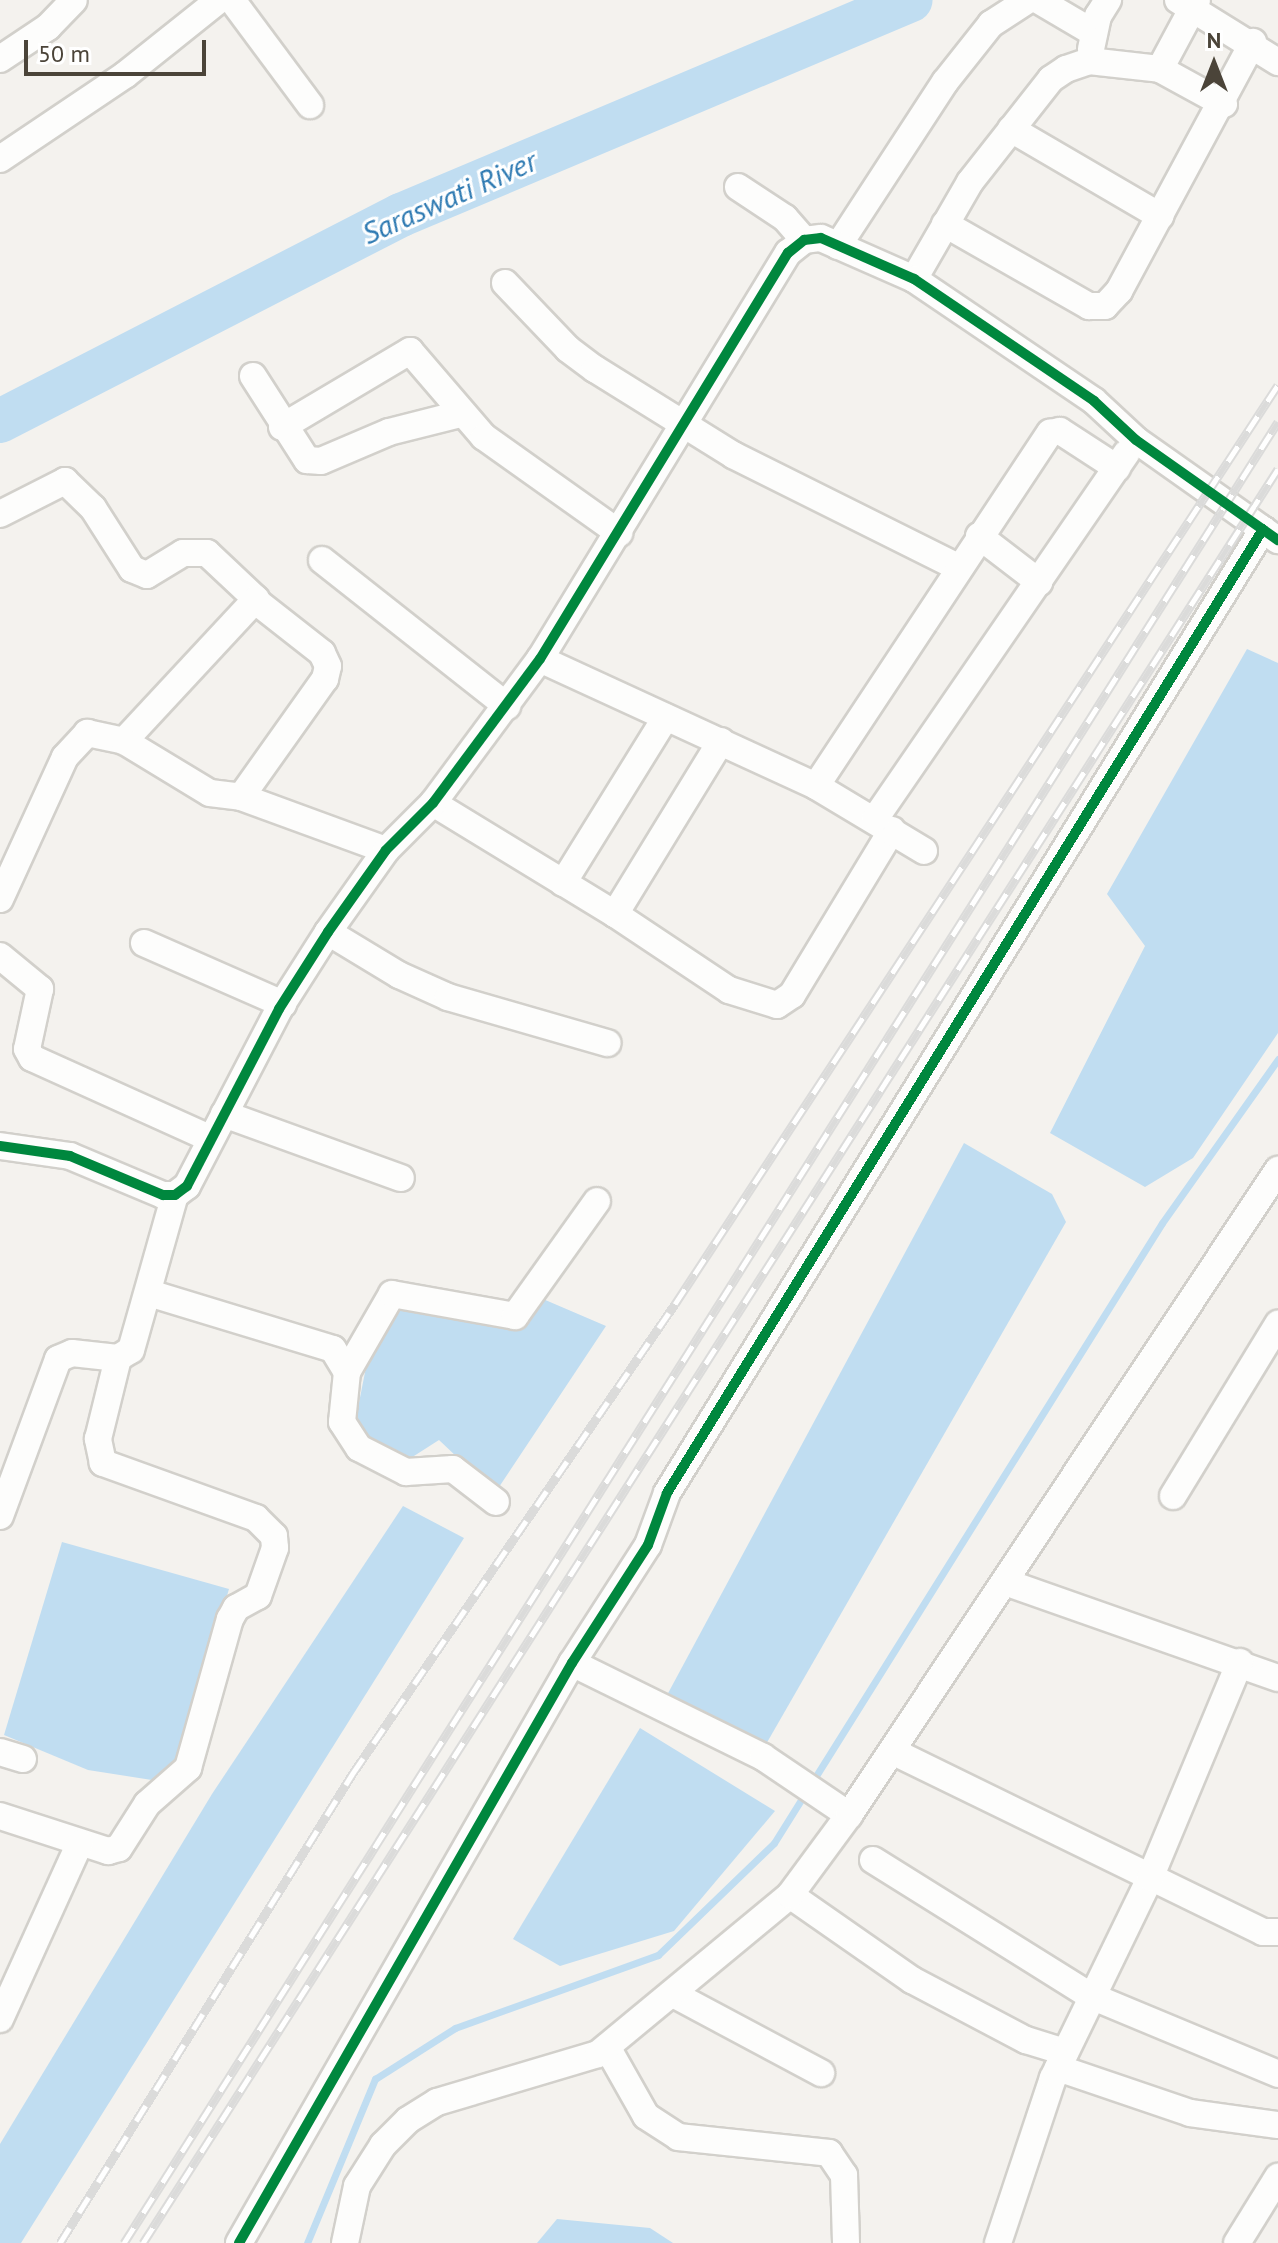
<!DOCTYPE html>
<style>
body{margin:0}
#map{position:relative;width:1278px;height:2243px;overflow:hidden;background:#f4f2ee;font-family:"PT Sans",sans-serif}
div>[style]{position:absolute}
.water>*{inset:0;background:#c0ddf1}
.stream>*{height:7px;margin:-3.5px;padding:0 3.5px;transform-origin:3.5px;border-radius:3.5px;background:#c0ddf1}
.river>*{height:44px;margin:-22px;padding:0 22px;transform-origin:22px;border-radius:22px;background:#c0ddf1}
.roads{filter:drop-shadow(2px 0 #d2d0cb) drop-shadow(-2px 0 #d2d0cb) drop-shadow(0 2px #d2d0cb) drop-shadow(0 -2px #d2d0cb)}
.minor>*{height:26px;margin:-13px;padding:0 13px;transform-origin:13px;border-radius:13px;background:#fdfdfc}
.rail>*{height:9px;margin-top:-4.5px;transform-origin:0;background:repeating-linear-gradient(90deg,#fff 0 18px,#dbdbda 0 36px);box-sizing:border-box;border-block:2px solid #dbdbda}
.cycleway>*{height:10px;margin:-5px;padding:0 5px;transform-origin:5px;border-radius:5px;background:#00873e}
span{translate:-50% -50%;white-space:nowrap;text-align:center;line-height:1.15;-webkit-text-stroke:6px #fff;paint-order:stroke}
.water-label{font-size:30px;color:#2e7ab2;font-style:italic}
.north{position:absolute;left:1174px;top:24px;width:80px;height:80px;-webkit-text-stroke:6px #fff;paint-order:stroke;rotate:0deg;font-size:22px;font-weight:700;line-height:32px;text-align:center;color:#4b4439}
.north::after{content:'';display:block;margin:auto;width:28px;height:36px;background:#4b4439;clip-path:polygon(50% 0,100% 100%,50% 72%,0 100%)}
.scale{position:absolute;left:24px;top:40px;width:182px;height:36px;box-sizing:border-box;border:4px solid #4b4439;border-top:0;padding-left:10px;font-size:24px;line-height:28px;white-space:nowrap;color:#4b4439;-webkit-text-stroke:6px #fff;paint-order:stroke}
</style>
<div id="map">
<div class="water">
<div style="clip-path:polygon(1247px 649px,1278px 663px,1278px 1033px,1193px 1158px,1145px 1187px,1050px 1133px,1145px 946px,1107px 894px)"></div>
<div style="clip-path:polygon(964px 1143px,1052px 1194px,1066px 1222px,765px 1746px,666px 1697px)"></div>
<div style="clip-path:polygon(543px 1299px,606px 1326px,495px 1493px,439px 1440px,403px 1463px,353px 1433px,370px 1347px,394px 1300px,517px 1329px)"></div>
<div style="clip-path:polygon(403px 1506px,464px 1538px,21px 2243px,0 2243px,0 2144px,212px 1794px)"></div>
<div style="clip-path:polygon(62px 1542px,229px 1589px,171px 1783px,88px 1770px,4px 1735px)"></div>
<div style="clip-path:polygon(640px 1728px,775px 1811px,674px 1931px,560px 1966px,513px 1939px)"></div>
<div style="clip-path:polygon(557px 2219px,650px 2228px,673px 2243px,537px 2243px)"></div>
</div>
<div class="stream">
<div style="left:307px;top:2243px;width:178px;rotate:-67.5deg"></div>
<div style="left:375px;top:2079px;width:95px;rotate:-32.5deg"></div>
<div style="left:455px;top:2028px;width:216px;rotate:-19.8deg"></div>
<div style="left:658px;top:1955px;width:161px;rotate:-44deg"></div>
<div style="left:774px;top:1843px;width:731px;rotate:-57.96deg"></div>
<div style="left:1162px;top:1223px;width:201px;rotate:-54.7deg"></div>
</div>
<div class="river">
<div style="left:0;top:421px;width:451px;rotate:-27.2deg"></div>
<div style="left:401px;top:215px;width:553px;rotate:-22.86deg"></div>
</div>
<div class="roads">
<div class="minor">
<div style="left:232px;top:0;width:131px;rotate:53.4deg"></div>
<div style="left:1038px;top:0;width:65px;rotate:30.5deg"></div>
<div style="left:1178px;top:0;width:118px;rotate:31.8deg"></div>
<div style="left:1091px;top:49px;width:34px;rotate:-78deg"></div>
<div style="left:1098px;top:16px;width:19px;rotate:-58deg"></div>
<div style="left:0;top:59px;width:58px;rotate:-33.7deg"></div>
<div style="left:48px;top:27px;width:37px;rotate:-46deg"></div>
<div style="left:1160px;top:69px;width:78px;rotate:-61.8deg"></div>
<div style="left:1011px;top:129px;width:173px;rotate:30.3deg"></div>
<div style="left:0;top:159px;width:151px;rotate:-33.9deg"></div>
<div style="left:125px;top:75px;width:120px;rotate:-38.6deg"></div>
<div style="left:738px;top:187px;width:56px;rotate:33.4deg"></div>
<div style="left:785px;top:218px;width:29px;rotate:49deg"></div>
<div style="left:945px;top:224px;width:166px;rotate:29.7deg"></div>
<div style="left:1089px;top:306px;width:16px"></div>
<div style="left:1105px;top:306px;width:21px;rotate:-47deg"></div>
<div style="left:1119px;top:291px;width:283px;rotate:-61.7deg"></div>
<div style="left:838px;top:246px;width:196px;rotate:-56.9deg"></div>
<div style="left:945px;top:82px;width:74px;rotate:-51.6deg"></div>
<div style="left:991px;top:24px;width:44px;rotate:-33deg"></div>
<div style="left:914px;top:279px;width:112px;rotate:-60deg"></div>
<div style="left:970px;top:182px;width:131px;rotate:-51.8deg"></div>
<div style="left:1051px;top:79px;width:18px;rotate:-34deg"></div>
<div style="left:1066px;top:69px;width:24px;rotate:-19deg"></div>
<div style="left:1089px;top:61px;width:71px;rotate:6.4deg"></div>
<div style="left:1160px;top:69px;width:73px;rotate:28.7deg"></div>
<div style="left:505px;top:283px;width:91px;rotate:46.3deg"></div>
<div style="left:568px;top:349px;width:34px;rotate:37deg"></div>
<div style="left:595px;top:369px;width:163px;rotate:31.9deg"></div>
<div style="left:733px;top:455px;width:251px;rotate:26.5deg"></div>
<div style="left:253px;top:376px;width:100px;rotate:57.3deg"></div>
<div style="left:307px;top:460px;width:14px;rotate:4deg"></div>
<div style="left:321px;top:461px;width:74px;rotate:-23.1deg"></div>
<div style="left:389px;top:432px;width:73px;rotate:-14.2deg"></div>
<div style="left:282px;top:427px;width:149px;rotate:-30.7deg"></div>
<div style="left:410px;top:351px;width:113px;rotate:49.3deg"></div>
<div style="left:484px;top:437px;width:166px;rotate:35.4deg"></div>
<div style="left:0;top:514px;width:73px;rotate:-26.9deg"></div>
<div style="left:65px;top:481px;width:39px;rotate:44deg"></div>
<div style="left:93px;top:508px;width:72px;rotate:57.4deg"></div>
<div style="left:132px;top:569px;width:16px;rotate:22deg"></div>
<div style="left:147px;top:575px;width:42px;rotate:-31.4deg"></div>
<div style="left:183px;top:553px;width:24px"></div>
<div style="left:207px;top:553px;width:67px;rotate:43.2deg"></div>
<div style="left:256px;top:599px;width:194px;rotate:132.9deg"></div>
<div style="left:979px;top:536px;width:76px;rotate:37.5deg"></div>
<div style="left:322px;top:560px;width:236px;rotate:38.3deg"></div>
<div style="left:540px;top:659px;width:304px;rotate:24.7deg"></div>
<div style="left:816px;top:786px;width:424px;rotate:-56.5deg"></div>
<div style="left:1050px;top:433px;width:10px;rotate:-11deg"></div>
<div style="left:1060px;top:431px;width:68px;rotate:33deg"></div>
<div style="left:721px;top:741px;width:203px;rotate:121.5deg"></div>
<div style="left:615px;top:914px;width:137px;rotate:33.7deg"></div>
<div style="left:729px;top:990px;width:50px;rotate:17.4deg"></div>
<div style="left:777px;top:1005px;width:18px;rotate:-34deg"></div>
<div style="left:792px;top:995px;width:193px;rotate:-58.8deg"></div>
<div style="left:816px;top:786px;width:126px;rotate:31deg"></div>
<div style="left:241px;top:797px;width:154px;rotate:20.1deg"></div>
<div style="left:433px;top:803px;width:213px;rotate:31.4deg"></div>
<div style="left:875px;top:819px;width:444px;rotate:-55.5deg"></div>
<div style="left:563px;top:883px;width:195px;rotate:-58.2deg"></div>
<div style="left:0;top:899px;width:156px;rotate:-65.4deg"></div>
<div style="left:65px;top:757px;width:33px;rotate:-47deg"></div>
<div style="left:87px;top:733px;width:38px;rotate:12deg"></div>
<div style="left:124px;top:741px;width:100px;rotate:31.2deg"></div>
<div style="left:210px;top:793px;width:31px;rotate:7deg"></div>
<div style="left:241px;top:797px;width:145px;rotate:-54.6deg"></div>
<div style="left:325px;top:679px;width:13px;rotate:-77deg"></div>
<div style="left:328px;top:666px;width:14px;rotate:-115deg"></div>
<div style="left:322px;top:653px;width:83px;rotate:-141.9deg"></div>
<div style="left:328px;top:932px;width:83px;rotate:31.2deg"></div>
<div style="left:399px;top:975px;width:54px;rotate:24.2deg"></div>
<div style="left:448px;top:997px;width:166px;rotate:16.1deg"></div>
<div style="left:144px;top:943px;width:152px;rotate:23.7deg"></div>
<div style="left:0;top:956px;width:52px;rotate:39.5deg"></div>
<div style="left:40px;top:989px;width:61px;rotate:102.2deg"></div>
<div style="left:27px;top:1049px;width:10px;rotate:61deg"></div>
<div style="left:32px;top:1058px;width:196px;rotate:24.3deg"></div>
<div style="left:224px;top:1114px;width:188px;rotate:19.9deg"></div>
<div style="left:0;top:1146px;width:71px;rotate:8.1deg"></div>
<div style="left:70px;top:1156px;width:101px;rotate:22.8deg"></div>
<div style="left:163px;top:1195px;width:12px"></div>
<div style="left:175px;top:1195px;width:15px;rotate:-37deg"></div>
<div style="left:187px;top:1186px;width:199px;rotate:-62.5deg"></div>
<div style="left:279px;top:1009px;width:91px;rotate:-57.5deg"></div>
<div style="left:328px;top:932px;width:100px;rotate:-54.7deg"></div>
<div style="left:386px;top:850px;width:66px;rotate:-45deg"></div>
<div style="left:433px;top:803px;width:179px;rotate:-53.4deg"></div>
<div style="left:540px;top:659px;width:476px;rotate:-58.6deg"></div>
<div style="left:788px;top:253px;width:21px;rotate:-39deg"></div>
<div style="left:804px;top:240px;width:17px;rotate:-7deg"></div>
<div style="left:821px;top:238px;width:102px;rotate:23.8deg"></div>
<div style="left:914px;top:279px;width:217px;rotate:34.1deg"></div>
<div style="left:1094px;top:401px;width:57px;rotate:42.9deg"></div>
<div style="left:1136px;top:440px;width:174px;rotate:35.2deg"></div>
<div style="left:149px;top:1293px;width:192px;rotate:16.9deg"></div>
<div style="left:333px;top:1349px;width:27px;rotate:59deg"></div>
<div style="left:347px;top:1372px;width:50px;rotate:95.7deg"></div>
<div style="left:342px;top:1422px;width:31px;rotate:57deg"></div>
<div style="left:359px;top:1448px;width:53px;rotate:27.1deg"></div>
<div style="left:406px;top:1472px;width:47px;rotate:-3.7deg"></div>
<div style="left:453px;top:1469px;width:54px;rotate:37.5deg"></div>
<div style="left:347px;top:1372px;width:90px;rotate:-60deg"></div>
<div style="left:392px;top:1294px;width:125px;rotate:10.1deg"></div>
<div style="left:515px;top:1316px;width:141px;rotate:-54.5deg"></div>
<div style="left:1173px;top:1496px;width:202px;rotate:-58.6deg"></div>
<div style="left:0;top:1516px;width:167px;rotate:-69.7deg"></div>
<div style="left:58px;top:1359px;width:15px;rotate:-23deg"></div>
<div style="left:72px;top:1353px;width:46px;rotate:6.2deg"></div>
<div style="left:118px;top:1358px;width:15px;rotate:-32deg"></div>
<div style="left:131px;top:1350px;width:161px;rotate:-74.2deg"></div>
<div style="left:1005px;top:1582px;width:289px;rotate:19.4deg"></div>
<div style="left:572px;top:1663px;width:213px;rotate:26.2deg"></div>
<div style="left:763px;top:1757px;width:104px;rotate:34deg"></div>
<div style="left:892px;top:1751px;width:413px;rotate:26deg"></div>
<div style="left:1263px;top:1932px;width:15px"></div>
<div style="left:0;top:1752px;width:24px;rotate:17deg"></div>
<div style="left:0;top:1816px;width:114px;rotate:18deg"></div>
<div style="left:108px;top:1851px;width:11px;rotate:-15deg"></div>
<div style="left:119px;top:1848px;width:52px;rotate:-57.5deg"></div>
<div style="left:147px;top:1804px;width:55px;rotate:-41.3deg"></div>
<div style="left:188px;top:1768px;width:155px;rotate:-74.3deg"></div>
<div style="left:230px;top:1619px;width:13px;rotate:-61deg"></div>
<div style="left:236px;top:1608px;width:25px;rotate:-29deg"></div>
<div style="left:258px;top:1596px;width:51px;rotate:-70.5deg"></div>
<div style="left:275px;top:1548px;width:12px;rotate:-95deg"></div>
<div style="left:274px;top:1536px;width:25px;rotate:-135deg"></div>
<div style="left:256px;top:1518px;width:163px;rotate:-160.2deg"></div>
<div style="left:103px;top:1463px;width:25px;rotate:-102deg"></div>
<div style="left:98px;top:1439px;width:83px;rotate:-76.1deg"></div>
<div style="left:873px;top:1860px;width:257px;rotate:32deg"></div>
<div style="left:1091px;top:1996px;width:203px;rotate:22.6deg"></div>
<div style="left:790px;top:1895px;width:149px;rotate:34.9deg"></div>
<div style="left:912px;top:1980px;width:129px;rotate:27.8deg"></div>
<div style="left:1026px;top:2040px;width:41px;rotate:17.1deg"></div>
<div style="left:673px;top:1994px;width:168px;rotate:28.1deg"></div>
<div style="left:0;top:2019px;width:193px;rotate:-65.6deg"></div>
<div style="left:607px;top:2047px;width:79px;rotate:60.5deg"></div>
<div style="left:646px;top:2116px;width:38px;rotate:33deg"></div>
<div style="left:678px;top:2137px;width:152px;rotate:6deg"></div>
<div style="left:829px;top:2153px;width:27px;rotate:56deg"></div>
<div style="left:844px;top:2175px;width:68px;rotate:88.3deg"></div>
<div style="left:1058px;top:2068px;width:139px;rotate:18.8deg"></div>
<div style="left:1190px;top:2113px;width:89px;rotate:7.8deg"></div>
<div style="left:239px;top:2243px;width:669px;rotate:-60.14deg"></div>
<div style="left:572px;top:1663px;width:140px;rotate:-57.2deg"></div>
<div style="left:648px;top:1545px;width:55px;rotate:-69.9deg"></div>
<div style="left:667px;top:1493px;width:1133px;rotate:-58.27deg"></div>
<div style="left:345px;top:2243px;width:58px;rotate:-78.1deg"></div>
<div style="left:357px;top:2186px;width:49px;rotate:-57.6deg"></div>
<div style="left:383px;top:2145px;width:35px;rotate:-45deg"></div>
<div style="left:408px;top:2120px;width:34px;rotate:-32deg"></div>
<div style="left:437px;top:2102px;width:168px;rotate:-16.6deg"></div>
<div style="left:598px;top:2054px;width:249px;rotate:-39.6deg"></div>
<div style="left:790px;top:1895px;width:99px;rotate:-53.6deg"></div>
<div style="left:849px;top:1815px;width:775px;rotate:-56.37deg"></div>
<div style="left:998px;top:2243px;width:174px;rotate:-71.6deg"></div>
<div style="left:1053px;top:2078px;width:222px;rotate:-64.1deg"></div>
<div style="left:1150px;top:1878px;width:234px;rotate:-67.4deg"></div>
<div style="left:1237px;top:2243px;width:78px;rotate:-58.2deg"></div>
</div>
</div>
<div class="rail">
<div style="left:60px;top:2243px;width:554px;rotate:-58.06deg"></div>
<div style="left:353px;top:1773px;width:569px;rotate:-55.53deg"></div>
<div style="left:675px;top:1304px;width:1099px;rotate:-56.73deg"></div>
<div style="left:124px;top:2243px;width:2156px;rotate:-57.64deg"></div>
<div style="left:143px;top:2243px;width:2106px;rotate:-57.39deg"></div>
</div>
<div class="cycleway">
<div style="left:0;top:1146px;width:71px;rotate:8.1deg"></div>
<div style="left:70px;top:1156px;width:101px;rotate:22.8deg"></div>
<div style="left:163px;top:1195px;width:12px"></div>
<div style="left:175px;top:1195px;width:15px;rotate:-37deg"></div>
<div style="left:187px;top:1186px;width:199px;rotate:-62.5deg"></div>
<div style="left:279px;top:1009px;width:91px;rotate:-57.5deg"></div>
<div style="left:328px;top:932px;width:100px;rotate:-54.7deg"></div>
<div style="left:386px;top:850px;width:66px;rotate:-45deg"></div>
<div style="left:433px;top:803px;width:179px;rotate:-53.4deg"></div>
<div style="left:540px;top:659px;width:476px;rotate:-58.6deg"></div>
<div style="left:788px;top:253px;width:21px;rotate:-39deg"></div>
<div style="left:804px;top:240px;width:17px;rotate:-7deg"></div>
<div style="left:821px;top:238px;width:102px;rotate:23.8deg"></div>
<div style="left:914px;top:279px;width:217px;rotate:34.1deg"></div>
<div style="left:1094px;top:401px;width:57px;rotate:42.9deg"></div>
<div style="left:1136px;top:440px;width:174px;rotate:35.2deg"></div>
<div style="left:239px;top:2243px;width:669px;rotate:-60.14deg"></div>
<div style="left:572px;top:1663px;width:140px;rotate:-57.2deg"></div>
<div style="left:648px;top:1545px;width:55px;rotate:-69.9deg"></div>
<div style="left:667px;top:1493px;width:1133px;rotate:-58.27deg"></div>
</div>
<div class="water-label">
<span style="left:449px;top:197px;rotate:-24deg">Saraswati River</span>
</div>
<div class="north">N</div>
<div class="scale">50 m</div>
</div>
